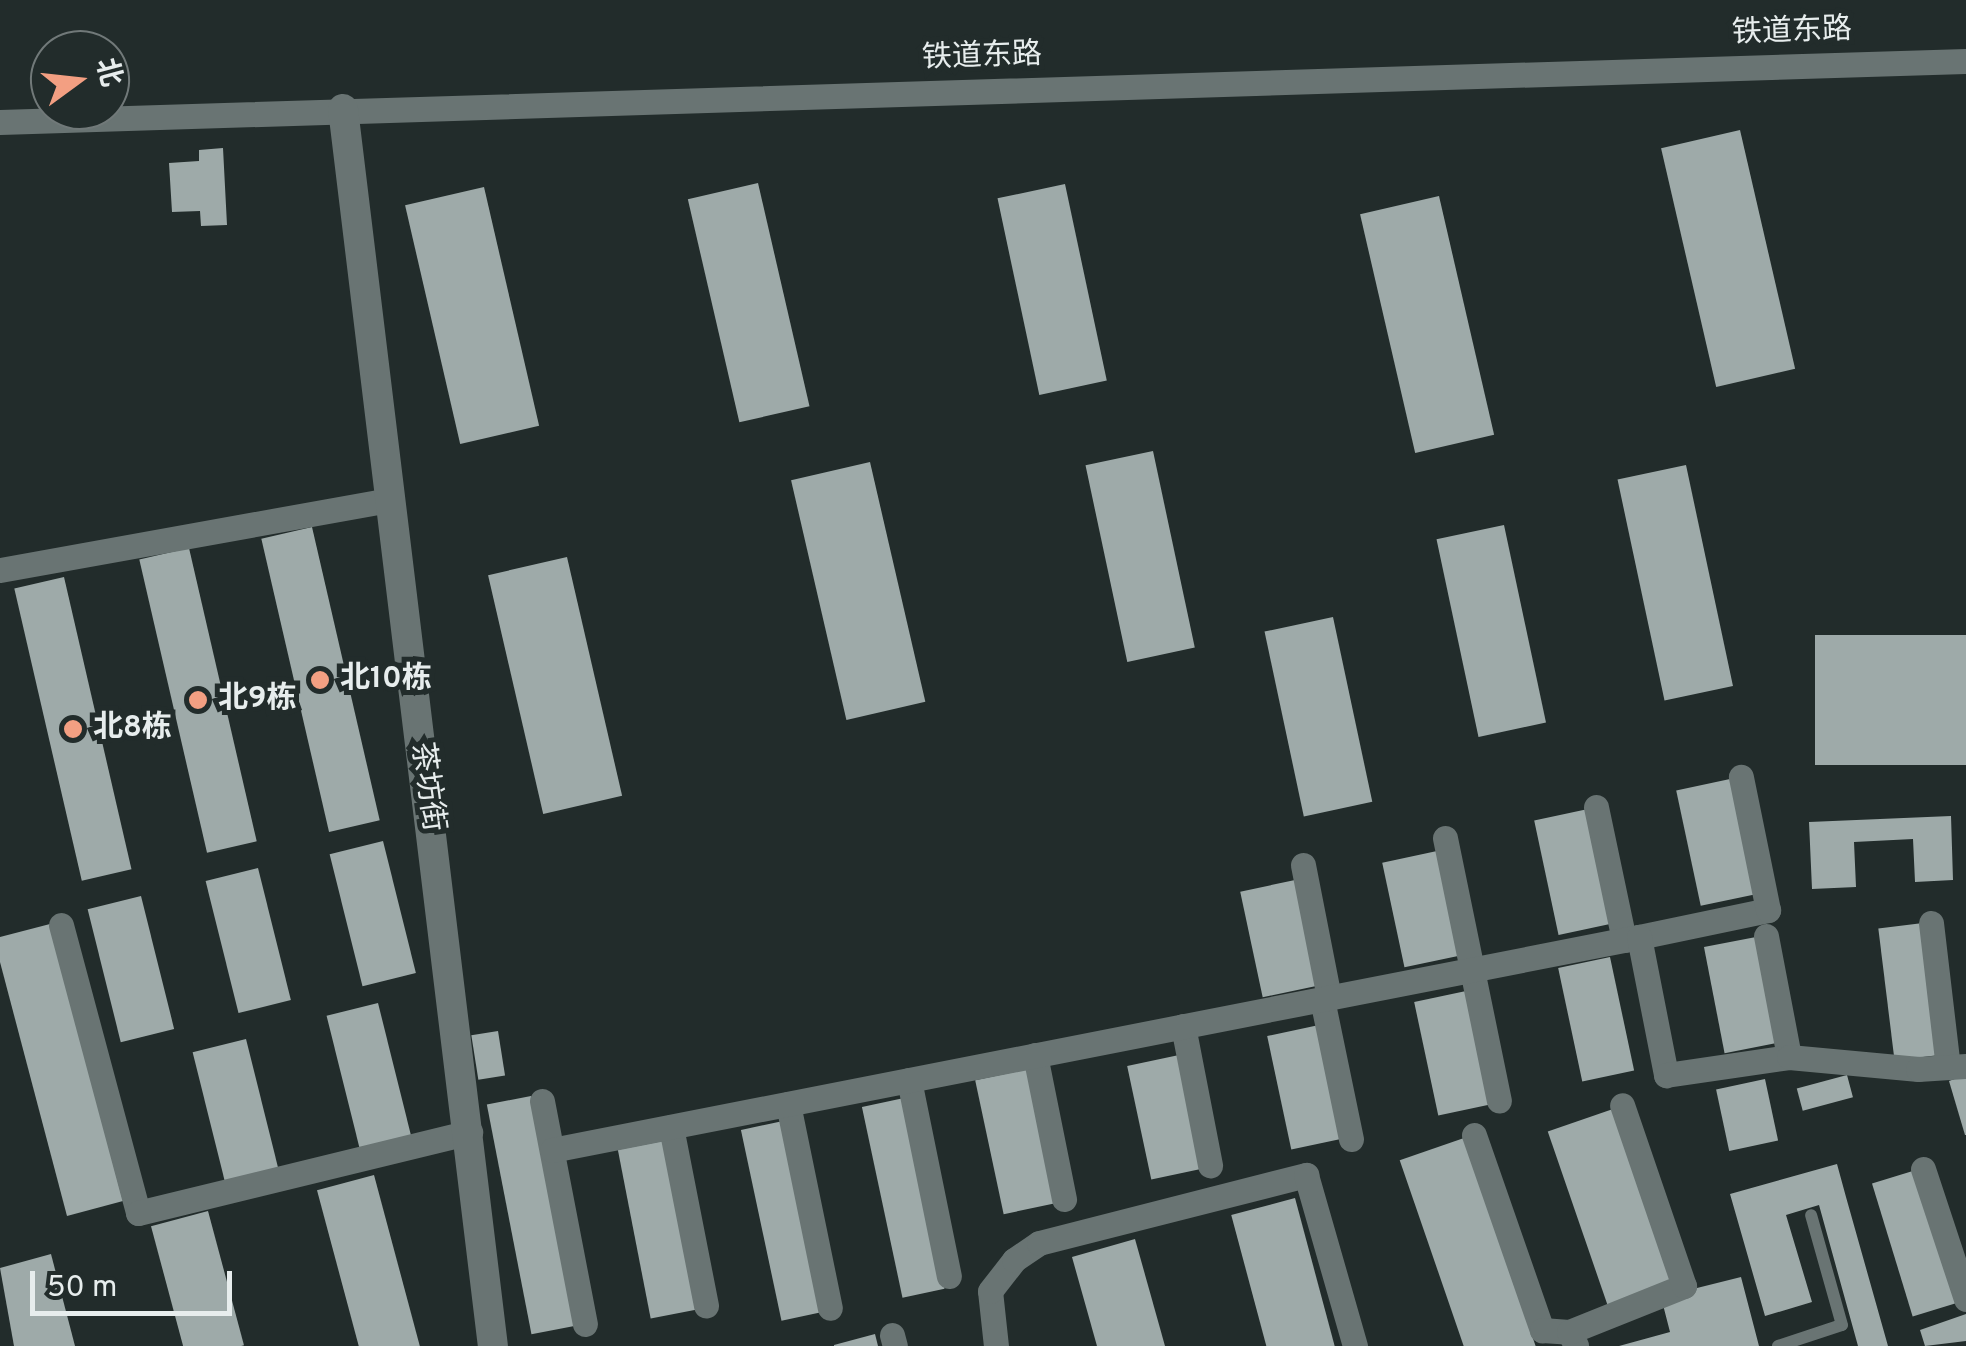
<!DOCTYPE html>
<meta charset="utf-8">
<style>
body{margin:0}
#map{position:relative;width:1966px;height:1346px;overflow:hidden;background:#222c2b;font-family:Overpass,"Noto Sans SC",sans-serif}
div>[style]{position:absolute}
.building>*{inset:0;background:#9eaaa9;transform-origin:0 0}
.service>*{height:12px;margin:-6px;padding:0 6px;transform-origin:6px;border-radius:6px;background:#697473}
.minor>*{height:25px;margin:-12.5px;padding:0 12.5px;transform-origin:12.5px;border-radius:12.5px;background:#697473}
.tertiary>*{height:30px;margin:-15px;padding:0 15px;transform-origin:15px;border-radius:15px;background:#697473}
.dots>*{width:28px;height:28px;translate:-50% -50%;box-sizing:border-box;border:5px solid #222c2b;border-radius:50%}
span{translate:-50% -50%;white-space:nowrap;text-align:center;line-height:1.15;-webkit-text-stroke:10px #222c2b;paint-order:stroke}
.street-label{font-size:30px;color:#e7eded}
.poi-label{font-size:30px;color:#e7eded;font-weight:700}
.left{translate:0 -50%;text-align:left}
.north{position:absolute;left:30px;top:30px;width:100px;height:100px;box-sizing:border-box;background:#222c2b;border:2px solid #717979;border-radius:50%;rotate:75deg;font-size:28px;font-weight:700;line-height:40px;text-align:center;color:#e7eded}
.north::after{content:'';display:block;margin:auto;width:35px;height:45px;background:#f39f82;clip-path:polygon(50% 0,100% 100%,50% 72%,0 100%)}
.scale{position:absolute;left:30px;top:1271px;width:202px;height:45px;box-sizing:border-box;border:5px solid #e7eded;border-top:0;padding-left:12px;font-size:30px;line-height:35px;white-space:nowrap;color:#e7eded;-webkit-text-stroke:8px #222c2b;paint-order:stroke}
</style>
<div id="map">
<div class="building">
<div style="left:1740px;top:130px;width:245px;height:81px;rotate:77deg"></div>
<div style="clip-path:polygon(223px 148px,227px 225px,201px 226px,200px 211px,172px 212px,169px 163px,199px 161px,199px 150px)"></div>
<div style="left:758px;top:183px;width:229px;height:72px;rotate:77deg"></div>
<div style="left:1065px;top:184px;width:201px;height:69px;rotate:78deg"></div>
<div style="left:484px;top:187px;width:245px;height:81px;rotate:77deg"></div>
<div style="left:1439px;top:196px;width:245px;height:81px;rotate:77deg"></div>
<div style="left:1153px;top:451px;width:201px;height:69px;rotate:78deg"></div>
<div style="left:870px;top:462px;width:246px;height:81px;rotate:77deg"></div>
<div style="left:1686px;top:465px;width:226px;height:70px;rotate:78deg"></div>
<div style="left:1504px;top:525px;width:202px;height:69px;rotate:78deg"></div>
<div style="left:312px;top:527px;width:301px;height:52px;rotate:77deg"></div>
<div style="left:189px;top:548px;width:301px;height:51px;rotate:77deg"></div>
<div style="left:567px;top:557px;width:245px;height:81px;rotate:77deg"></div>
<div style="left:64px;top:577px;width:300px;height:51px;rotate:77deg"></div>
<div style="left:1333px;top:617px;width:189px;height:70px;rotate:78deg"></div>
<div style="left:1966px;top:635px;width:130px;height:151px;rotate:90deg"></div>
<div style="left:1730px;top:779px;width:118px;height:55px;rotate:78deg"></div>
<div style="left:1588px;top:809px;width:117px;height:55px;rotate:78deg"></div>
<div style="clip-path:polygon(1951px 816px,1953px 880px,1915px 882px,1913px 839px,1854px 842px,1856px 887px,1812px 889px,1809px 822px)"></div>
<div style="left:383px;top:841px;width:136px;height:55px;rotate:76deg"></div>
<div style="left:1437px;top:851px;width:107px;height:56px;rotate:78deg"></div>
<div style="left:258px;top:868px;width:136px;height:54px;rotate:76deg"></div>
<div style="left:1295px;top:880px;width:108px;height:56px;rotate:78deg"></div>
<div style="left:141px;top:896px;width:137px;height:55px;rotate:76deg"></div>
<div style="left:1923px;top:923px;width:133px;height:45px;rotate:83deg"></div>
<div style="clip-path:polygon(50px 924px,123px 1201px,67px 1216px,0 962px,0 937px)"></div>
<div style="left:1756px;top:937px;width:108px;height:53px;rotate:79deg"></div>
<div style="left:1610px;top:957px;width:116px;height:53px;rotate:78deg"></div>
<div style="left:1466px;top:991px;width:116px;height:53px;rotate:78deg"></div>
<div style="left:378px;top:1003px;width:136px;height:53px;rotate:76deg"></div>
<div style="left:1319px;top:1025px;width:116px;height:53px;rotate:78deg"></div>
<div style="left:498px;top:1031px;width:45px;height:27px;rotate:81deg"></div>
<div style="left:246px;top:1039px;width:137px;height:55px;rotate:76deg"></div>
<div style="left:1179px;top:1055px;width:116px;height:53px;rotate:78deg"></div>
<div style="left:1028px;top:1069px;width:137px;height:54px;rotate:78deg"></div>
<div style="left:1847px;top:1075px;width:23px;height:52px;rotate:75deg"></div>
<div style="clip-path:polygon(1966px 1075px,1966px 1135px,1965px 1135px,1949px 1081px)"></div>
<div style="left:1765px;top:1079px;width:63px;height:50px;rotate:78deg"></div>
<div style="left:531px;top:1096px;width:234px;height:45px;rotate:79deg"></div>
<div style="left:904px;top:1098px;width:195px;height:43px;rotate:78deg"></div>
<div style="left:1613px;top:1109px;width:187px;height:69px;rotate:71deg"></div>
<div style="left:783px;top:1121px;width:195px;height:43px;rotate:78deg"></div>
<div style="left:1464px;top:1138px;width:220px;height:68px;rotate:71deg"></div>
<div style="left:663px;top:1141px;width:172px;height:46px;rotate:79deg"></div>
<div style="clip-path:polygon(1837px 1164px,1846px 1197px,1888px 1346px,1858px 1346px,1819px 1205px,1786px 1215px,1812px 1302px,1765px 1316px,1730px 1194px)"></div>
<div style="left:1916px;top:1170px;width:139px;height:46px;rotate:73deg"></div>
<div style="left:374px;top:1175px;width:177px;height:59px;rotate:75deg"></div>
<div style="left:1295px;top:1198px;width:154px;height:66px;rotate:75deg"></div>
<div style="left:208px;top:1211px;width:139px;height:59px;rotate:75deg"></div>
<div style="clip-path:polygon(1135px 1239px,1165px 1346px,1097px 1346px,1072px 1257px)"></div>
<div style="clip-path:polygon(51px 1254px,75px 1346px,14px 1346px,0 1268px)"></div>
<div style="clip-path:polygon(1741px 1277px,1759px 1346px,1619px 1346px,1670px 1332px,1661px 1297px)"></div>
<div style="clip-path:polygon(1966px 1314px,1966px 1341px,1925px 1346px,1920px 1330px)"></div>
<div style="clip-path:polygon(875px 1334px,878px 1346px,834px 1346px,834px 1345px)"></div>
</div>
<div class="service">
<div style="left:1778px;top:1346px;width:67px;rotate:-18.2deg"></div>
<div style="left:1842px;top:1325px;width:114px;rotate:-105.7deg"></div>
</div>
<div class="minor">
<div style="left:0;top:122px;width:1967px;rotate:-1.78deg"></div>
<div style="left:0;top:570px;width:394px;rotate:-10.2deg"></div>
<div style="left:1596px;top:807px;width:136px;rotate:78.1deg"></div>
<div style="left:1445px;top:838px;width:268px;rotate:78.4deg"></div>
<div style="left:1303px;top:865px;width:136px;rotate:78.9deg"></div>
<div style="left:1931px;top:923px;width:145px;rotate:83.3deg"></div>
<div style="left:61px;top:925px;width:298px;rotate:75deg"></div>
<div style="left:138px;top:1213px;width:342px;rotate:-13.7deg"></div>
<div style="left:1766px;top:936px;width:123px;rotate:79.2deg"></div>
<div style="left:1639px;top:937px;width:132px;rotate:-11.8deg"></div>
<div style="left:1768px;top:910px;width:136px;rotate:-101.5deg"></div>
<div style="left:1322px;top:999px;width:143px;rotate:78.3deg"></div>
<div style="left:1183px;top:1026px;width:142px;rotate:79deg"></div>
<div style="left:1035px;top:1055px;width:147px;rotate:78.6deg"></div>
<div style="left:909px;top:1080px;width:200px;rotate:78.5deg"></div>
<div style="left:542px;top:1101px;width:227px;rotate:79.1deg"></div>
<div style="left:788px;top:1104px;width:208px;rotate:78.4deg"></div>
<div style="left:671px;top:1127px;width:182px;rotate:78.9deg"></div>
<div style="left:1474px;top:1135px;width:207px;rotate:70.8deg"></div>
<div style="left:1542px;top:1330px;width:27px;rotate:4deg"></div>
<div style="left:1569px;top:1332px;width:15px;rotate:62deg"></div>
<div style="left:552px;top:1150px;width:1108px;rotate:-11.09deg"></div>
<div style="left:1639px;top:937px;width:141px;rotate:78.9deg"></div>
<div style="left:1666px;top:1075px;width:124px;rotate:-8.3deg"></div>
<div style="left:1789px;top:1057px;width:130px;rotate:5.3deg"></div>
<div style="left:1918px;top:1069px;width:48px;rotate:-3.6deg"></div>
<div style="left:1923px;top:1169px;width:137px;rotate:71.7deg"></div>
<div style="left:1569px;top:1332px;width:124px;rotate:-21.8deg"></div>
<div style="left:1684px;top:1286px;width:191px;rotate:-108.9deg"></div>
<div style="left:892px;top:1335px;width:11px;rotate:75deg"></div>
<div style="left:996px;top:1346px;width:55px;rotate:-96.2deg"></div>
<div style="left:990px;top:1291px;width:39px;rotate:-52deg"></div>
<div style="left:1014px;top:1260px;width:30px;rotate:-34deg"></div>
<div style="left:1039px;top:1243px;width:276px;rotate:-14.3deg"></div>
<div style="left:1306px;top:1175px;width:178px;rotate:74deg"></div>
</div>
<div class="tertiary">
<div style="left:343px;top:109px;width:1246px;rotate:83.09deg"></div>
</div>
<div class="dots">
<div style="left:320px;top:680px;background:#f39f82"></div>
<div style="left:198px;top:700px;background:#f39f82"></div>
<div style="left:73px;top:729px;background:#f39f82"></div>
</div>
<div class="street-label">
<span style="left:1792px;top:33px;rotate:-2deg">铁道东路</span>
<span style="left:982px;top:58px;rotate:-2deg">铁道东路</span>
<span style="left:426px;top:787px;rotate:82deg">茶坊街</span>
</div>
<div class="poi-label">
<span class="left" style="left:340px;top:680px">北10栋</span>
<span class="left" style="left:218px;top:700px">北9栋</span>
<span class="left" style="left:93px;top:729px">北8栋</span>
</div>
<div class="north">北</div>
<div class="scale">50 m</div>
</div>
